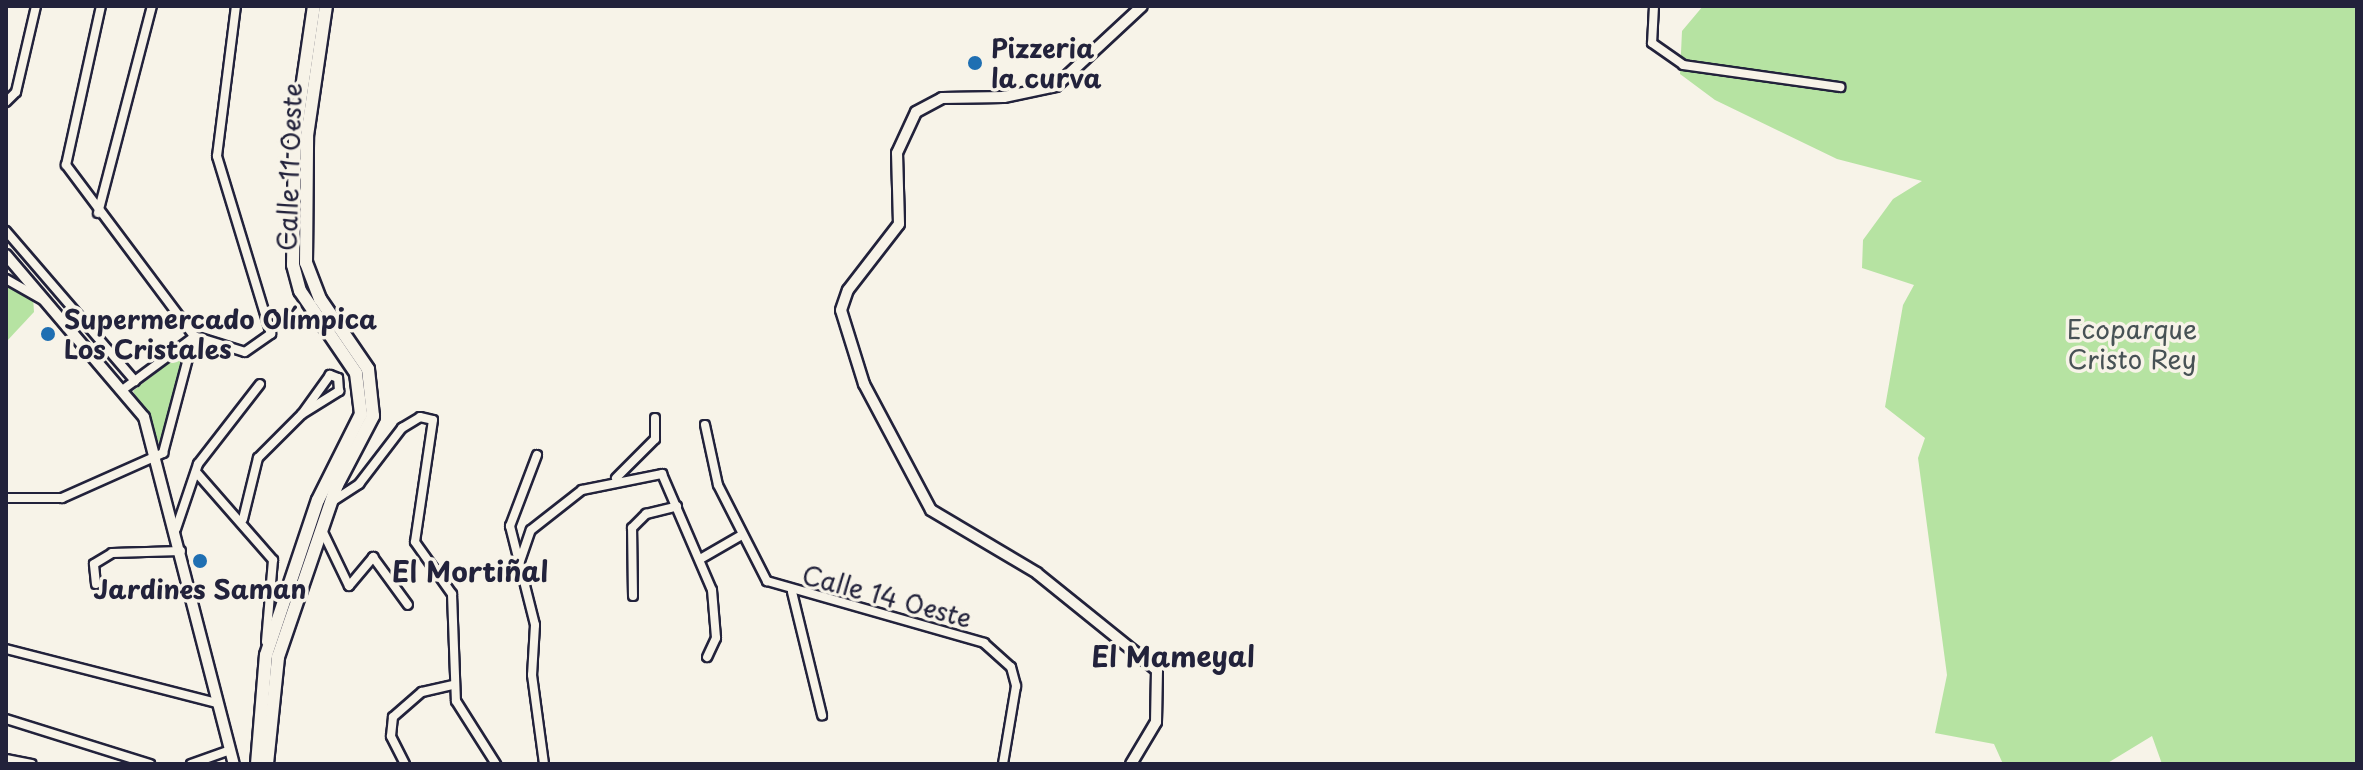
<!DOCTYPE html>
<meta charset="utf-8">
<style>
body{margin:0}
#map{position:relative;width:2363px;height:770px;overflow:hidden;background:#f7f3e8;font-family:"Playpen Sans",sans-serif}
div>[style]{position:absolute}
.green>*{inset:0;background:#b6e3a2}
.roads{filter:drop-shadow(2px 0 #22223b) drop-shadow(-2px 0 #22223b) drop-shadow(0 2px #22223b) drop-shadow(0 -2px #22223b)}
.minor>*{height:8px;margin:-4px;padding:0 4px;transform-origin:4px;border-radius:4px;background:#f7f3e8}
.tertiary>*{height:10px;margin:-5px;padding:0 5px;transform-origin:5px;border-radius:5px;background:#f7f3e8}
.secondary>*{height:12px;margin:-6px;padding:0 6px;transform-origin:6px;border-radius:6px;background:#f7f3e8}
.dots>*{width:22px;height:22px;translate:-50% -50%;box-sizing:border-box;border:4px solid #f7f3e8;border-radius:50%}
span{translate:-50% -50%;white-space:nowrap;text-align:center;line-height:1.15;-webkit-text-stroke:7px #f7f3e8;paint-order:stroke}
.poi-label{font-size:26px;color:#22223b;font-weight:700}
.left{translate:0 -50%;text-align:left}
.street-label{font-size:26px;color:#22223b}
.park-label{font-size:26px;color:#475255}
.neighbourhood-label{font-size:28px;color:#22223b;font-weight:700}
.frame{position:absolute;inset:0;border:8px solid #22223b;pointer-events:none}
</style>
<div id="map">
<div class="green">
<div style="clip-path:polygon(1703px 6px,2357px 6px,2357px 764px,2162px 764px,2152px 736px,2106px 764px,2003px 764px,1994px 744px,1935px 733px,1947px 675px,1918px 458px,1925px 438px,1885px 407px,1903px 305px,1914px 285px,1862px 268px,1863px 240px,1893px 199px,1922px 181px,1837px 159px,1715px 100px,1680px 74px,1682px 31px)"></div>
<div style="clip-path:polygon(6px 279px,33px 297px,34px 312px,6px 342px)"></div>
<div style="clip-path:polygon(184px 351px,169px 424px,160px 445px,133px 391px)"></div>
</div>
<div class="roads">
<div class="minor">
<div style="left:1654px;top:6px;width:37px;rotate:93deg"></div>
<div style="left:1652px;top:43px;width:38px;rotate:35deg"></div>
<div style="left:1683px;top:65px;width:159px;rotate:8deg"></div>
<div style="left:6px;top:102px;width:14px;rotate:-45deg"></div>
<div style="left:16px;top:92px;width:88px;rotate:-76.9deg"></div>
<div style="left:98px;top:213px;width:214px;rotate:-75.4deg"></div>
<div style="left:6px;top:231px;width:198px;rotate:49.3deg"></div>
<div style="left:6px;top:279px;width:43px;rotate:29.6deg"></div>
<div style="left:194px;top:336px;width:53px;rotate:17.4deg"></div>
<div style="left:245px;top:352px;width:32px;rotate:-35deg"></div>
<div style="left:271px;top:334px;width:186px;rotate:-106.9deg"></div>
<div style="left:217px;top:156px;width:151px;rotate:-82.8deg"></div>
<div style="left:125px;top:388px;width:86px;rotate:-36.5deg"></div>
<div style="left:705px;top:425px;width:61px;rotate:77.8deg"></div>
<div style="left:718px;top:485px;width:108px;rotate:63deg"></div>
<div style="left:767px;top:581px;width:226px;rotate:15.9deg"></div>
<div style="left:984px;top:643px;width:36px;rotate:42deg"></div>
<div style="left:1011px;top:667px;width:20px;rotate:75deg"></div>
<div style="left:1016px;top:686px;width:79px;rotate:99.5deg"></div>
<div style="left:537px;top:455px;width:76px;rotate:110.8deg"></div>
<div style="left:510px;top:526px;width:102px;rotate:75.8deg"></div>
<div style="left:535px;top:625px;width:50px;rotate:93.4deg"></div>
<div style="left:532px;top:675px;width:90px;rotate:82.3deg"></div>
<div style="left:196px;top:472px;width:117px;rotate:48.8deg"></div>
<div style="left:273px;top:560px;width:82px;rotate:94.9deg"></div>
<div style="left:616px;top:478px;width:55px;rotate:-45deg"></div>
<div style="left:655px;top:439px;width:21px;rotate:-90deg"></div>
<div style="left:6px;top:498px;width:56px"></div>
<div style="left:62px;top:498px;width:111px;rotate:-24deg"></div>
<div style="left:163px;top:453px;width:121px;rotate:-75.2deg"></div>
<div style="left:194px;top:336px;width:214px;rotate:-126.8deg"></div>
<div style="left:66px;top:165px;width:163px;rotate:-77.6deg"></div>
<div style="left:330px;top:503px;width:35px;rotate:-33deg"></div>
<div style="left:359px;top:484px;width:71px;rotate:-52.5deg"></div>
<div style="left:402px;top:428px;width:21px;rotate:-31deg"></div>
<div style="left:420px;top:417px;width:13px;rotate:13deg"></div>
<div style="left:433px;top:420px;width:123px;rotate:98.4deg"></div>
<div style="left:415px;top:542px;width:64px;rotate:54.6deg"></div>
<div style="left:452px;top:594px;width:107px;rotate:87.9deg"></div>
<div style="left:456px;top:701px;width:75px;rotate:57.6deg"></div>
<div style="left:243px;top:519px;width:63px;rotate:-76.2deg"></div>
<div style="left:258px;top:458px;width:62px;rotate:-45deg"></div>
<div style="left:302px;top:414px;width:44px;rotate:-31.9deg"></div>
<div style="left:339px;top:391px;width:13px;rotate:-94deg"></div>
<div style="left:338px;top:378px;width:9px;rotate:-159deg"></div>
<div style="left:330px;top:375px;width:48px;rotate:125.7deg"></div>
<div style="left:176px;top:529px;width:69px;rotate:-71.3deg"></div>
<div style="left:198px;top:464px;width:101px;rotate:-52.2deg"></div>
<div style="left:322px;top:530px;width:62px;rotate:64.3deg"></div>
<div style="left:349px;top:586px;width:38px;rotate:-50deg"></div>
<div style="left:373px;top:557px;width:59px;rotate:53.9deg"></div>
<div style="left:702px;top:558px;width:44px;rotate:-30.1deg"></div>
<div style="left:518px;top:567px;width:39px;rotate:-71deg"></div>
<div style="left:531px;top:530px;width:65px;rotate:-38.1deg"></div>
<div style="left:582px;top:490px;width:82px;rotate:-11.3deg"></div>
<div style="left:662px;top:474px;width:126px;rotate:66.7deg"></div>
<div style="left:712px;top:590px;width:48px;rotate:85.2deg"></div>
<div style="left:716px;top:638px;width:21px;rotate:115deg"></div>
<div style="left:96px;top:584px;width:20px;rotate:-96deg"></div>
<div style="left:94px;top:564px;width:21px;rotate:-31deg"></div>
<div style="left:112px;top:553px;width:69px;rotate:-1.7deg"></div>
<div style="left:792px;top:592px;width:127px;rotate:76.3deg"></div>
<div style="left:633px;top:596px;width:68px;rotate:-90.8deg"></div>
<div style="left:632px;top:528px;width:20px;rotate:-45deg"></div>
<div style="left:646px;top:514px;width:32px;rotate:-14deg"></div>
<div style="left:6px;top:649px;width:218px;rotate:14.4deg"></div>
<div style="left:6px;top:719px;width:151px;rotate:17.4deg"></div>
<div style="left:6px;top:759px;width:26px;rotate:11deg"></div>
<div style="left:191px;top:764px;width:41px;rotate:-19.7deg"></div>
<div style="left:405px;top:764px;width:31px;rotate:-117deg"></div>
<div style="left:391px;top:736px;width:19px;rotate:-84deg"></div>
<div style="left:393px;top:717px;width:38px;rotate:-41deg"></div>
<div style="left:422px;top:692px;width:32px;rotate:-13deg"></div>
</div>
<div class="tertiary">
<div style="left:6px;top:255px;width:213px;rotate:49.6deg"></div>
<div style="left:144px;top:417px;width:358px;rotate:75.5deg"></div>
<div style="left:1131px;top:764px;width:49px;rotate:-59.2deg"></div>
<div style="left:1156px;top:722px;width:52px;rotate:-88.9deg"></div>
<div style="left:1157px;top:670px;width:154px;rotate:-141.1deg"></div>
<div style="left:1037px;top:573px;width:123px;rotate:-149.3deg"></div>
<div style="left:931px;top:510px;width:143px;rotate:-118deg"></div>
<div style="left:864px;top:384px;width:77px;rotate:-107.3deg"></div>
<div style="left:841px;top:310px;width:21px;rotate:-71deg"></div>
<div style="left:848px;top:290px;width:83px;rotate:-52.3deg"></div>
<div style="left:899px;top:224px;width:71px;rotate:-91.6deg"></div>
<div style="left:897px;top:153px;width:45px;rotate:-65.1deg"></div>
<div style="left:916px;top:112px;width:30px;rotate:-28deg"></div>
<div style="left:942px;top:98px;width:62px;rotate:-0.9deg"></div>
<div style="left:1004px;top:97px;width:53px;rotate:-11.9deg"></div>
<div style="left:1056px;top:86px;width:117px;rotate:-42.9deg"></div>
</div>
<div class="secondary">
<div style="left:257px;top:764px;width:109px;rotate:-85.3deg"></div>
<div style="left:266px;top:655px;width:163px;rotate:-71.5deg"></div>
<div style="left:318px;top:500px;width:96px;rotate:-63.4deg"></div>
<div style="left:361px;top:414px;width:41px;rotate:-97deg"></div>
<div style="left:356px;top:373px;width:99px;rotate:-124.3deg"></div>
<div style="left:300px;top:291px;width:27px;rotate:-105deg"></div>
<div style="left:293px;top:265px;width:129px;rotate:-89.1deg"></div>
<div style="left:295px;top:136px;width:131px;rotate:-81.7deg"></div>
<div style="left:267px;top:764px;width:108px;rotate:-84.1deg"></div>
<div style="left:278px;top:657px;width:182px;rotate:-71.1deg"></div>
<div style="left:337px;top:485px;width:78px;rotate:-62.4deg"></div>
<div style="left:373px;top:416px;width:47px;rotate:-96.1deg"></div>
<div style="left:368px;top:369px;width:85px;rotate:-124.4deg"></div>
<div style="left:320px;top:299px;width:39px;rotate:-111deg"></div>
<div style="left:306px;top:263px;width:127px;rotate:-89.5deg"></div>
<div style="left:307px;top:136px;width:131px;rotate:-81.7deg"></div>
</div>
</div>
<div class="dots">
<div style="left:975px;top:63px;background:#1f6fb2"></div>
<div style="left:48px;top:334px;background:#1f6fb2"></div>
<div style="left:200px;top:561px;background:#1f6fb2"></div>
</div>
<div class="poi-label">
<span class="left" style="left:991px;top:63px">Pizzeria<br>la curva</span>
<span class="left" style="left:64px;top:334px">Supermercado Olímpica<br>Los Cristales</span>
<span style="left:200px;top:589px">Jardines Saman</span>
</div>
<div class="street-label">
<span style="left:289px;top:167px;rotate:-88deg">Calle 11 Oeste</span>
<span style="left:887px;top:596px;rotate:15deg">Calle 14 Oeste</span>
</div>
<div class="park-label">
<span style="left:2132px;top:344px">Ecoparque<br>Cristo Rey</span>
</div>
<div class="neighbourhood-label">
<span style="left:470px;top:571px">El Mortiñal</span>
<span style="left:1173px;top:656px">El Mameyal</span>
</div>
<div class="frame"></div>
</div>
